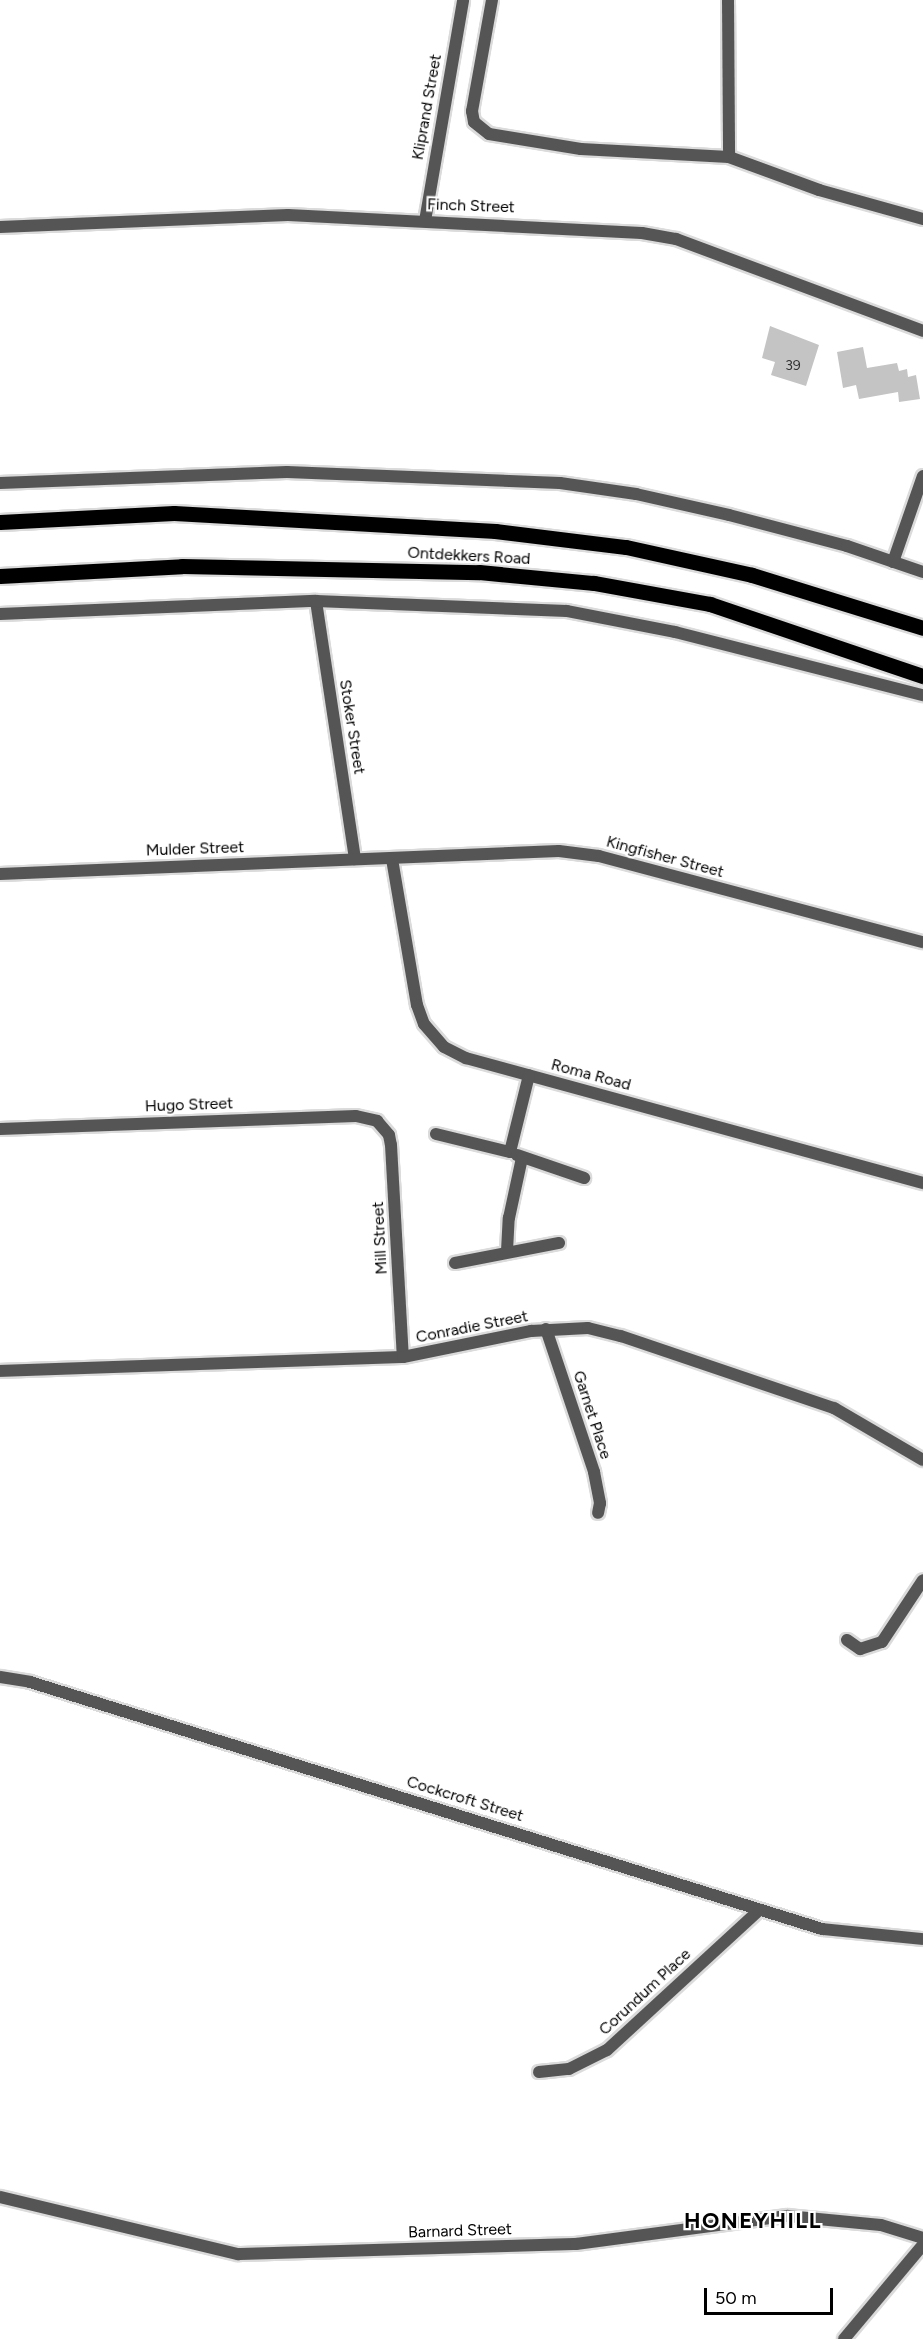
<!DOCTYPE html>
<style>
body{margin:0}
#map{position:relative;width:923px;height:2339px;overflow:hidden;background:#fff;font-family:Figtree,sans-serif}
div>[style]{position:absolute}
.building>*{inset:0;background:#c4c4c4}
.roads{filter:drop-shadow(2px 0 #dbdbdb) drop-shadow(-2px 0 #dbdbdb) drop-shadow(0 2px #dbdbdb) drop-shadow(0 -2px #dbdbdb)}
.street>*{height:12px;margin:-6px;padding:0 6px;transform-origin:6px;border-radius:6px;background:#555}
.primary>*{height:15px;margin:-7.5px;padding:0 7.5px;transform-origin:7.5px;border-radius:7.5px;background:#000}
span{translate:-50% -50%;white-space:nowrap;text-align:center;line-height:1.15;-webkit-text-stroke:4.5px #fff;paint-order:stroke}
.number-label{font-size:14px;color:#313131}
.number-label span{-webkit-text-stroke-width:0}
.street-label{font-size:16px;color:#000}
.district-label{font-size:22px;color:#000;font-weight:700;letter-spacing:1.5px}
.scale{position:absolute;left:704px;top:2288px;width:129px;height:27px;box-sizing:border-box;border:3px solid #000;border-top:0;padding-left:8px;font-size:18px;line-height:21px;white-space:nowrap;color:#000;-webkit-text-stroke:4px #fff;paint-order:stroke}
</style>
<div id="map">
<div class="building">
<div style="clip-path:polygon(770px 326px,819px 345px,806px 386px,771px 375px,775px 362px,762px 358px)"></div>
<div style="clip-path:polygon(863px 347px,867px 368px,897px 363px,899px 371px,907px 369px,908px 377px,916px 375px,920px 399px,899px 402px,898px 392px,859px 399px,856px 385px,843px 388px,837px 352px)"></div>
</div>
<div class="roads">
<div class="street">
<div style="left:492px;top:0;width:113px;rotate:100.2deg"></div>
<div style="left:472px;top:111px;width:11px;rotate:80deg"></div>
<div style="left:474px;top:122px;width:19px;rotate:39deg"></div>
<div style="left:489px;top:134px;width:93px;rotate:9.3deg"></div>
<div style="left:581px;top:149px;width:148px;rotate:3.1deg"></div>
<div style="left:729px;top:157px;width:96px;rotate:20.1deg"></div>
<div style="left:819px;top:190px;width:108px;rotate:15.6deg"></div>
<div style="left:728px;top:0;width:157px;rotate:89.6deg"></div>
<div style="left:425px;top:221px;width:224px;rotate:-80.2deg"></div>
<div style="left:0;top:227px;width:288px;rotate:-2.4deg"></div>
<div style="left:288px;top:215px;width:354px;rotate:2.9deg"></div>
<div style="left:642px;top:233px;width:35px;rotate:10deg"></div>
<div style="left:676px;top:239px;width:264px;rotate:20.4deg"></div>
<div style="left:0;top:483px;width:287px;rotate:-2.2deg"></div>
<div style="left:287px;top:472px;width:273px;rotate:2.3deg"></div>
<div style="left:560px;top:483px;width:77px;rotate:8.2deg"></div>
<div style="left:636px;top:494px;width:95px;rotate:12.7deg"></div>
<div style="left:729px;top:515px;width:122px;rotate:14.7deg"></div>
<div style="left:847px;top:546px;width:80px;rotate:18.9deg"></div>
<div style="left:893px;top:562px;width:91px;rotate:-70.8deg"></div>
<div style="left:316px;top:601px;width:261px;rotate:81.4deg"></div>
<div style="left:0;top:614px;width:316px;rotate:-2.4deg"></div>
<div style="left:316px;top:601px;width:251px;rotate:2.3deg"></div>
<div style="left:567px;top:611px;width:110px;rotate:11deg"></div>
<div style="left:675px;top:632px;width:256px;rotate:14.3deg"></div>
<div style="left:392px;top:859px;width:148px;rotate:80.3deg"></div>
<div style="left:417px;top:1005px;width:20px;rotate:70deg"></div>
<div style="left:424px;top:1024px;width:30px;rotate:49deg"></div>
<div style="left:444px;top:1047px;width:25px;rotate:27deg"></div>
<div style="left:466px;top:1058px;width:474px;rotate:15.3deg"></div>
<div style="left:0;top:874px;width:559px;rotate:-2.36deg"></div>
<div style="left:559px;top:851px;width:40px;rotate:7.1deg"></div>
<div style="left:599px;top:856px;width:335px;rotate:14.9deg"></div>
<div style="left:0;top:1129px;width:356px;rotate:-2.1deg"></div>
<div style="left:356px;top:1116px;width:22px;rotate:13deg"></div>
<div style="left:377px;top:1121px;width:18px;rotate:49deg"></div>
<div style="left:389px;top:1135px;width:10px;rotate:79deg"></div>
<div style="left:391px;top:1145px;width:212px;rotate:86.8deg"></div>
<div style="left:436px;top:1134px;width:76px;rotate:13.7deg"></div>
<div style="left:510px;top:1152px;width:79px;rotate:-76.1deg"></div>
<div style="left:517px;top:1155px;width:71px;rotate:18.9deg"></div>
<div style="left:507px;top:1251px;width:33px;rotate:-87deg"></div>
<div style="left:509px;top:1218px;width:61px;rotate:-77.8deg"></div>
<div style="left:455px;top:1263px;width:106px;rotate:-10.9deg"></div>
<div style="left:546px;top:1329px;width:151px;rotate:71.4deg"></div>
<div style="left:594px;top:1472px;width:32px;rotate:79deg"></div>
<div style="left:600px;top:1503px;width:10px;rotate:101deg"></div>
<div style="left:0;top:1371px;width:403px;rotate:-2deg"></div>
<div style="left:403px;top:1357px;width:131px;rotate:-11.5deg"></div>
<div style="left:531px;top:1331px;width:57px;rotate:-3deg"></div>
<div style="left:588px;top:1328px;width:34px;rotate:14deg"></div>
<div style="left:621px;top:1336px;width:225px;rotate:18.7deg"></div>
<div style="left:834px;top:1408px;width:103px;rotate:30.3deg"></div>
<div style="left:847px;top:1640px;width:16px;rotate:35deg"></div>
<div style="left:860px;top:1649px;width:23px;rotate:-18deg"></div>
<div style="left:882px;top:1642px;width:74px;rotate:-56.5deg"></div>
<div style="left:0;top:1677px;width:30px;rotate:9deg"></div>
<div style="left:30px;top:1682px;width:830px;rotate:17.32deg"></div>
<div style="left:822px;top:1929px;width:101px;rotate:5.7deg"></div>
<div style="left:539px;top:2072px;width:30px;rotate:-6deg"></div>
<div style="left:569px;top:2069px;width:42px;rotate:-26.6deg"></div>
<div style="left:607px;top:2050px;width:207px;rotate:-42.6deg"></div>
<div style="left:0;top:2197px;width:245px;rotate:13.5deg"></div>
<div style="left:238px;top:2254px;width:338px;rotate:-1.7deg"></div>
<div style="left:576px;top:2244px;width:213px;rotate:-7.6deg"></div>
<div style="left:787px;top:2216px;width:94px;rotate:5.5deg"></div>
<div style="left:881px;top:2225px;width:44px;rotate:17.2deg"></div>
<div style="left:844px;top:2339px;width:123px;rotate:-50deg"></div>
</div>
<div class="primary">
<div style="left:0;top:522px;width:174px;rotate:-3deg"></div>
<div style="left:174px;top:513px;width:322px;rotate:3.2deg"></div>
<div style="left:495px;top:531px;width:132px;rotate:7deg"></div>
<div style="left:626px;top:547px;width:129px;rotate:12.5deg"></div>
<div style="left:752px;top:575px;width:179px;rotate:17.2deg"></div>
<div style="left:0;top:576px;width:182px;rotate:-3.1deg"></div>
<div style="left:182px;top:566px;width:297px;rotate:1.2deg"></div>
<div style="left:479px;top:572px;width:116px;rotate:5.5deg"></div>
<div style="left:594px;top:583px;width:118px;rotate:10.3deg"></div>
<div style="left:710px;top:604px;width:225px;rotate:18.7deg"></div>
</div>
</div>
<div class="number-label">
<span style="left:793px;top:366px">39</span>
</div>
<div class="street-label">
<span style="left:427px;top:107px;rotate:-80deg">Kliprand Street</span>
<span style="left:471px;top:206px;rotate:2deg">Finch Street</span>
<span style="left:469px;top:556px;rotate:3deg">Ontdekkers Road</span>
<span style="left:352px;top:727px;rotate:81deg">Stoker Street</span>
<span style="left:195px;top:849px;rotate:-2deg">Mulder Street</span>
<span style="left:665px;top:857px;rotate:15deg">Kingfisher Street</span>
<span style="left:591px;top:1075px;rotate:15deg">Roma Road</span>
<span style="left:189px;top:1105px;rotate:-2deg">Hugo Street</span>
<span style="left:380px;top:1238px;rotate:-93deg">Mill Street</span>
<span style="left:472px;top:1327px;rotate:-11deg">Conradie Street</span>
<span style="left:592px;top:1415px;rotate:72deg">Garnet Place</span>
<span style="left:465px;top:1799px;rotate:17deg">Cockcroft Street</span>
<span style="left:645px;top:1992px;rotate:-43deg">Corundum Place</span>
<span style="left:460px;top:2231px;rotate:-2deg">Barnard Street</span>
</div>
<div class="district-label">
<span style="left:753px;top:2221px">HONEYHILL</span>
</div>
<div class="scale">50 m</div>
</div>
